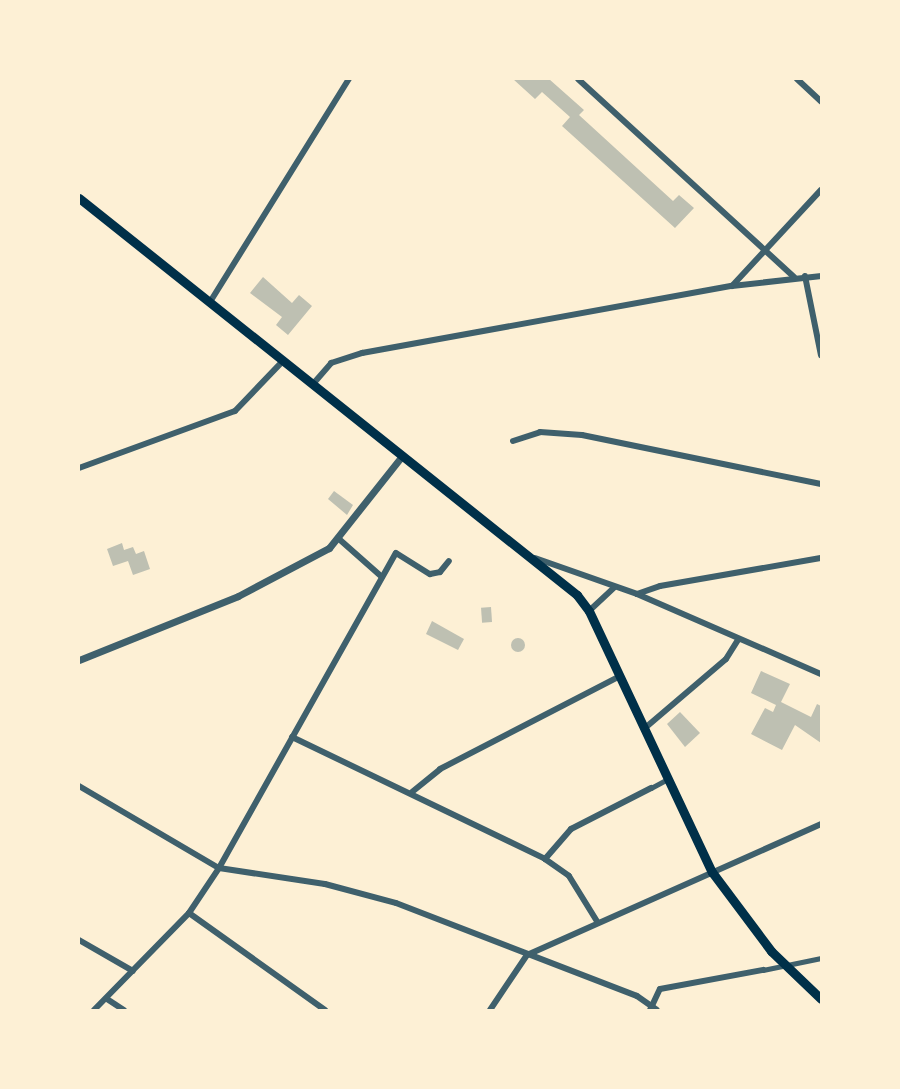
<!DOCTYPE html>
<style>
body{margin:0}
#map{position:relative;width:900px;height:1089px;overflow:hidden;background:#fdf0d5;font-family:"PT Sans Narrow",sans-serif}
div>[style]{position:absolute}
.building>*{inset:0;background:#bec0b2;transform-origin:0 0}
.round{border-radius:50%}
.pedestrian>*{height:4.5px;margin:-2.25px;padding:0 2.25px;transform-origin:2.25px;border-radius:2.25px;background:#3f606c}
.minor>*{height:6px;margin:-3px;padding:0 3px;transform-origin:3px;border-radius:3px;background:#3f606c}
.tertiary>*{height:7px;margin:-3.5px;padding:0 3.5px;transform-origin:3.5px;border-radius:3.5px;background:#3f606c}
.secondary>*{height:9px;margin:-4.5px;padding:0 4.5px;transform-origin:4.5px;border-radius:4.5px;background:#003049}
span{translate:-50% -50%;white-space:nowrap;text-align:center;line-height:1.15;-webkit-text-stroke:5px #fdf0d5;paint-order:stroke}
.frame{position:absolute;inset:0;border:80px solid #fdf0d5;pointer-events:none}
</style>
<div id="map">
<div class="building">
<div style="clip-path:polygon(513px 79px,549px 79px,584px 110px,579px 115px,673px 201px,679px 195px,694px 208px,675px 228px,562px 126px,570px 117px,542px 92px,535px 99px)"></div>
<div style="clip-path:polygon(263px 277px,292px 303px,299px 295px,312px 306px,288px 335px,276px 325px,282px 317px,250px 293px)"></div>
<div style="clip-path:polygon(334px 491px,353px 505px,347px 515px,328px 499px)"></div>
<div style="clip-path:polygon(122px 543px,124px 550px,133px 547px,136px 554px,144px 551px,150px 569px,133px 575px,128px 561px,113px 566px,107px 549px)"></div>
<div style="left:491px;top:607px;width:15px;height:10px;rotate:86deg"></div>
<div style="clip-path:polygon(432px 621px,464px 639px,458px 650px,426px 634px)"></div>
<div class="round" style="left:511px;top:638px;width:14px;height:14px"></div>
<div style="clip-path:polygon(761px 671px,790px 684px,781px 702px,811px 717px,817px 704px,821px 706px,821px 743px,795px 725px,782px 750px,751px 734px,765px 708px,773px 712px,776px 705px,751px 693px)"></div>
<div style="clip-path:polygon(680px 712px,700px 733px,685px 747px,667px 724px)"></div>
</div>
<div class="pedestrian">
<div style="left:651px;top:788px;width:19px;rotate:-28deg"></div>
<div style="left:763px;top:970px;width:59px;rotate:-11.7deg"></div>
</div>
<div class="minor">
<div style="left:578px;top:79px;width:293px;rotate:42.5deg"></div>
<div style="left:797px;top:79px;width:33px;rotate:43deg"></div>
<div style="left:805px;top:276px;width:81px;rotate:78.6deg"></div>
<div style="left:732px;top:286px;width:131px;rotate:-47.2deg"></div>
<div style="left:210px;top:302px;width:263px;rotate:-58.1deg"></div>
<div style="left:313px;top:384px;width:28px;rotate:-49deg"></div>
<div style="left:331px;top:363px;width:33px;rotate:-18deg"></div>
<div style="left:362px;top:353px;width:376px;rotate:-10.3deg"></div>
<div style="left:732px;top:286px;width:90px;rotate:-6.4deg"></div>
<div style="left:513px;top:441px;width:28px;rotate:-18deg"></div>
<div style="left:540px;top:432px;width:42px;rotate:4.1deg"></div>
<div style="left:582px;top:435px;width:244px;rotate:11.6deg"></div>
<div style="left:79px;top:468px;width:166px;rotate:-20.1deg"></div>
<div style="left:235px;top:411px;width:69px;rotate:-46.2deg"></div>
<div style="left:339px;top:539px;width:57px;rotate:41.5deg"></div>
<div style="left:535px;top:558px;width:108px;rotate:19.4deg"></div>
<div style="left:637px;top:594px;width:201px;rotate:23.5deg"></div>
<div style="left:637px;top:594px;width:24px;rotate:-19deg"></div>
<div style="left:660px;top:586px;width:163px;rotate:-9.9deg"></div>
<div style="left:589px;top:611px;width:35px;rotate:-43deg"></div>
<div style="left:645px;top:728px;width:106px;rotate:-40.4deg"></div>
<div style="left:726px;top:659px;width:22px;rotate:-58deg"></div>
<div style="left:292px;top:737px;width:281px;rotate:25.7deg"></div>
<div style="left:545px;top:859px;width:29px;rotate:35deg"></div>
<div style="left:569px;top:876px;width:55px;rotate:58.3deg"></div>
<div style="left:79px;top:786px;width:162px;rotate:30.4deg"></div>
<div style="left:219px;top:868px;width:107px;rotate:8.6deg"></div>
<div style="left:325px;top:884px;width:73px;rotate:15deg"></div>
<div style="left:396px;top:903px;width:258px;rotate:21.1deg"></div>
<div style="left:637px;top:996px;width:24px;rotate:35deg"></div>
<div style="left:412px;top:792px;width:36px;rotate:-39deg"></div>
<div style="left:440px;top:769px;width:203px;rotate:-27.3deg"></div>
<div style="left:545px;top:859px;width:40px;rotate:-49deg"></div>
<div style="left:571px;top:829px;width:90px;rotate:-27.1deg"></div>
<div style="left:189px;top:913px;width:167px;rotate:35.5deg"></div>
<div style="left:79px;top:940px;width:62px;rotate:29.9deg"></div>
<div style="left:107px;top:999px;width:20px;rotate:33deg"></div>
<div style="left:94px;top:1010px;width:136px;rotate:-45.6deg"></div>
<div style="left:189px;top:913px;width:54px;rotate:-56.3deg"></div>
<div style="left:219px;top:868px;width:361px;rotate:-60.7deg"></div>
<div style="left:396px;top:553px;width:40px;rotate:32deg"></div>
<div style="left:430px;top:574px;width:10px;rotate:-11deg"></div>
<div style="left:440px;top:572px;width:14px;rotate:-51deg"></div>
<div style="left:490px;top:1010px;width:66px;rotate:-56.1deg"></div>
<div style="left:527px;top:955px;width:322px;rotate:-24deg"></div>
<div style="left:650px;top:1010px;width:23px;rotate:-65deg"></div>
<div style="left:660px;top:989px;width:105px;rotate:-10.5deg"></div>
</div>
<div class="tertiary">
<div style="left:79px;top:660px;width:171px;rotate:-21.9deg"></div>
<div style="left:238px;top:596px;width:103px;rotate:-27.8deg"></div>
<div style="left:329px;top:548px;width:117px;rotate:-51.6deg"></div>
</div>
<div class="secondary">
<div style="left:79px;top:198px;width:637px;rotate:38.56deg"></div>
<div style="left:577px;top:595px;width:20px;rotate:53deg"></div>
<div style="left:589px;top:611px;width:289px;rotate:64.8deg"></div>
<div style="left:712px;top:872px;width:99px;rotate:53.2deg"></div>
<div style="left:771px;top:951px;width:69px;rotate:43.8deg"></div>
</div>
<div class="frame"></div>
</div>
